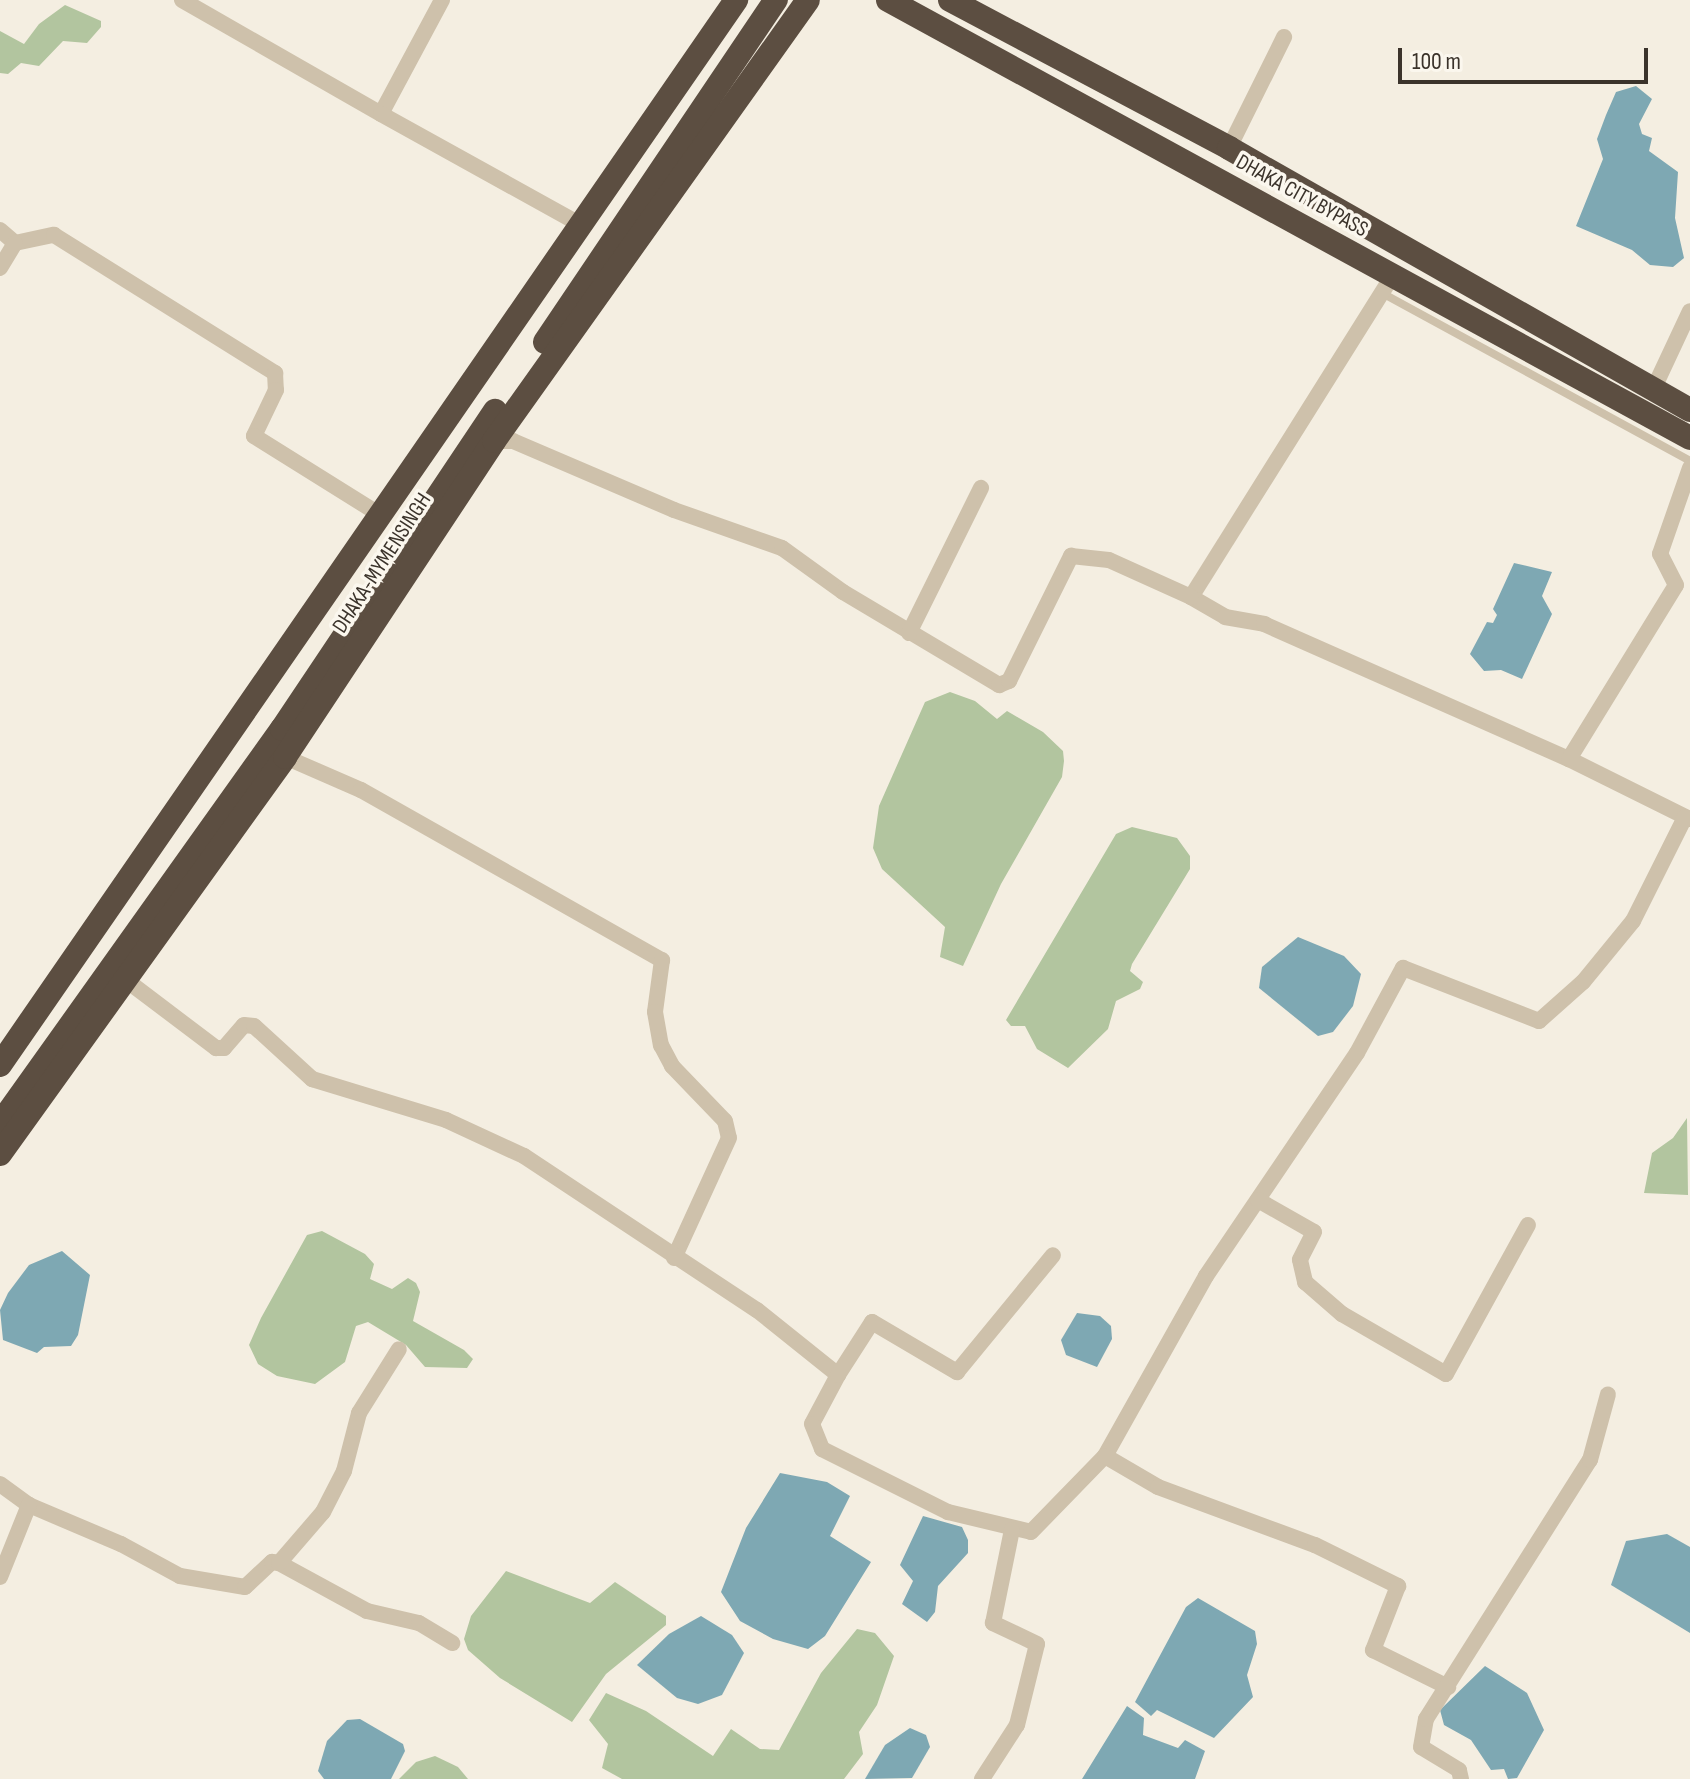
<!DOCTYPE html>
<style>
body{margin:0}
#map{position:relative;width:1690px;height:1779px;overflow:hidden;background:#f4eee1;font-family:"Sofia Sans Condensed",sans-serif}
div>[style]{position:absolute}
.green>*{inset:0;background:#b2c59f}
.water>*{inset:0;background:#7ea8b3}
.lane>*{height:8px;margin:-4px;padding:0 4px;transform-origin:4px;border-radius:4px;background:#cec1ab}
.street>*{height:16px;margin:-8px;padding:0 8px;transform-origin:8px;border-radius:8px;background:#cec1ab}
.highway>*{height:24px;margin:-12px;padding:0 12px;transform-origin:12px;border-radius:12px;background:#5c4e41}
span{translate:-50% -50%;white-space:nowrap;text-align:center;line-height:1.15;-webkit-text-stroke:7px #fbf7ee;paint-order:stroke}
.street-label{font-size:22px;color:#3b332b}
.scale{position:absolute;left:1398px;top:48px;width:250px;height:36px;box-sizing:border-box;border:4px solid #3b332b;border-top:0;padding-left:10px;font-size:24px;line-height:28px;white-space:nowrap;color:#3b332b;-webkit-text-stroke:6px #fbf7ee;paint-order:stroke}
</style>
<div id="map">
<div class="green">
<div style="clip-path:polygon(65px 5px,101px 21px,101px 27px,87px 43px,63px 41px,39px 66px,21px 63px,8px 74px,0 73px,0 31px,24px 44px,39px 24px)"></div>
<div style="clip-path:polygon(950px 692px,975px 701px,997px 719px,1007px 711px,1043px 732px,1063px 751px,1064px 761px,1062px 777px,1001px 884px,963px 966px,940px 957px,945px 927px,882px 869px,873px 848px,879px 806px,925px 702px)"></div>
<div style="clip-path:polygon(1132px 827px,1177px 838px,1190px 856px,1190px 869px,1132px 964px,1130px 971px,1143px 982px,1140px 989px,1116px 1001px,1108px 1029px,1068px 1068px,1037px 1049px,1025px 1026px,1011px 1026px,1006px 1020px,1116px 834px)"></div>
<div style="clip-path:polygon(1687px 1118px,1688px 1195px,1644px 1193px,1652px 1153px,1673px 1138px)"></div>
<div style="clip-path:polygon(322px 1231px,365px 1254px,374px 1264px,370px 1279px,392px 1289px,408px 1278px,416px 1283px,420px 1292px,413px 1321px,464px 1350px,473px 1359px,467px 1368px,425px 1367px,406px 1345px,368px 1322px,356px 1326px,345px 1362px,315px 1384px,277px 1376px,258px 1364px,249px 1345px,261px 1318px,307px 1235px)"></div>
<div style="clip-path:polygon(506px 1571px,590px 1603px,615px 1582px,666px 1616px,666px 1625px,606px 1674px,572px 1722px,500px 1678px,468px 1650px,464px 1639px,471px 1616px)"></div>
<div style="clip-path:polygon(857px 1629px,875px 1633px,894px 1656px,877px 1705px,859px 1732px,863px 1754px,844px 1779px,622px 1779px,602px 1768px,608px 1744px,589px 1720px,606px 1693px,646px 1711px,713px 1756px,731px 1729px,760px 1749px,779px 1750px,821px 1673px)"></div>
<div style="clip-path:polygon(435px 1756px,458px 1767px,468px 1779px,399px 1779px,416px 1762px)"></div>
</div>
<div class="water">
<div style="clip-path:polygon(1636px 86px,1652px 99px,1639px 124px,1642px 134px,1652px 138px,1649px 151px,1678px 172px,1675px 218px,1684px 258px,1673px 267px,1650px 265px,1632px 250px,1576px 226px,1603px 159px,1597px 139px,1606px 115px,1616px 92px)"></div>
<div style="clip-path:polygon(1514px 563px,1552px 572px,1542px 596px,1552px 614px,1522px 679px,1501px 670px,1484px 671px,1470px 654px,1487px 622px,1493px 623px,1497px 615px,1493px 609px)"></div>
<div style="clip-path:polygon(1298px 937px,1344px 956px,1361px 974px,1353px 1006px,1333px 1032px,1318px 1036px,1259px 988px,1262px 967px)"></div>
<div style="clip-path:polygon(62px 1251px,90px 1275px,78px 1335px,71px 1346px,44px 1347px,37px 1353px,3px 1340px,0 1310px,8px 1293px,29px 1265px)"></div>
<div style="clip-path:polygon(1077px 1313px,1100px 1316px,1111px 1326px,1112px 1339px,1097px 1367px,1066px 1355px,1061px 1340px)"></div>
<div style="clip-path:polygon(780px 1473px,827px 1482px,850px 1496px,830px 1536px,871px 1562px,825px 1636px,808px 1649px,773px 1639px,740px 1621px,721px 1592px,746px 1528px)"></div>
<div style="clip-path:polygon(923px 1516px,962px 1527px,968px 1540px,968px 1553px,938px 1586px,935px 1612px,927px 1622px,902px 1604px,913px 1581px,900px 1565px)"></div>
<div style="clip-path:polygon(1667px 1534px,1690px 1547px,1690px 1633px,1611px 1585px,1626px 1541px)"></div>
<div style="clip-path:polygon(1198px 1598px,1255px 1631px,1257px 1644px,1247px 1675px,1253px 1697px,1214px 1738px,1157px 1710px,1151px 1716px,1135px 1702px,1186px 1607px)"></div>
<div style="clip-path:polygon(701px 1616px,732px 1635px,744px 1653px,722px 1695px,698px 1704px,677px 1698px,637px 1665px,669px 1634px)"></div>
<div style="clip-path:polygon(1485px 1666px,1527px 1693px,1544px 1730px,1517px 1778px,1508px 1779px,1504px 1769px,1491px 1770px,1471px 1740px,1444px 1725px,1440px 1710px)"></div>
<div style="clip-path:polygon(1127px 1706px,1144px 1718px,1143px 1735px,1178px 1748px,1185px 1740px,1205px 1751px,1195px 1779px,1082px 1779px)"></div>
<div style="clip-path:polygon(360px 1719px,403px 1744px,405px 1751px,391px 1779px,324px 1779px,318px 1771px,327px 1741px,347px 1720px)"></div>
<div style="clip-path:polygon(910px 1728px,926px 1735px,930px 1747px,912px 1778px,865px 1779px,885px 1745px)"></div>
</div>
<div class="lane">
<div style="left:1382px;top:293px;width:351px;rotate:28.6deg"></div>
</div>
<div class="street">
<div style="left:182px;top:0;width:229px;rotate:29.8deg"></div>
<div style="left:442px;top:0;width:129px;rotate:118.2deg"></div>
<div style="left:381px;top:114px;width:231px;rotate:29deg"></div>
<div style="left:1229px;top:148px;width:124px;rotate:-63.6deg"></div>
<div style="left:0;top:230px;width:20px;rotate:41deg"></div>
<div style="left:15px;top:243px;width:40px;rotate:-12deg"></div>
<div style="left:54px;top:235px;width:261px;rotate:32deg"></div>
<div style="left:275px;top:373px;width:17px;rotate:87deg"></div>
<div style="left:276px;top:390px;width:51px;rotate:115.6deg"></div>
<div style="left:254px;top:436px;width:151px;rotate:32deg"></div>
<div style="left:0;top:268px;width:29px;rotate:-59deg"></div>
<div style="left:1393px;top:275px;width:380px;rotate:122.1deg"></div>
<div style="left:1191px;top:597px;width:39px;rotate:30deg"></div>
<div style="left:1225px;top:617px;width:40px;rotate:10deg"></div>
<div style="left:1264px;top:624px;width:334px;rotate:23.9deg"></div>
<div style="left:1569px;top:759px;width:135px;rotate:26.4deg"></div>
<div style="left:1653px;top:390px;width:87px;rotate:-64.9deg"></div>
<div style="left:494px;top:441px;width:19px"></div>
<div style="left:513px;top:441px;width:175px;rotate:23.2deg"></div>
<div style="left:674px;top:510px;width:114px;rotate:19.4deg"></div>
<div style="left:782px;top:548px;width:75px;rotate:35.8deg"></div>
<div style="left:843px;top:592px;width:182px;rotate:30.8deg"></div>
<div style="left:999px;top:685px;width:11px;rotate:-22deg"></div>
<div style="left:1009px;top:681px;width:140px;rotate:-63.6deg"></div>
<div style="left:1071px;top:556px;width:38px;rotate:6deg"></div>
<div style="left:1109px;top:560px;width:90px;rotate:24.3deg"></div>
<div style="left:909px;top:633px;width:162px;rotate:-63.6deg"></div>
<div style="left:285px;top:757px;width:83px;rotate:23.5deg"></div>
<div style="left:361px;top:790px;width:346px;rotate:29.5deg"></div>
<div style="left:662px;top:960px;width:52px;rotate:97.7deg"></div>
<div style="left:655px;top:1012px;width:34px;rotate:80deg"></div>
<div style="left:661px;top:1045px;width:24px;rotate:62deg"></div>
<div style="left:672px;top:1066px;width:76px;rotate:46.1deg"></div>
<div style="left:725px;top:1121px;width:17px;rotate:77deg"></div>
<div style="left:729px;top:1138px;width:132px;rotate:114.6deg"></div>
<div style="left:1569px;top:759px;width:204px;rotate:-58.4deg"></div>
<div style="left:1676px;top:585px;width:35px;rotate:-117deg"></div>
<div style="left:1660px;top:554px;width:91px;rotate:-70.8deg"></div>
<div style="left:126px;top:980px;width:113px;rotate:37.1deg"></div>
<div style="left:216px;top:1048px;width:8px"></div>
<div style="left:224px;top:1048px;width:30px;rotate:-49deg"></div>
<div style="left:244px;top:1025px;width:10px;rotate:6deg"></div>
<div style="left:254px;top:1026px;width:79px;rotate:42.4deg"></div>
<div style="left:312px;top:1079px;width:140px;rotate:17deg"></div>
<div style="left:446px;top:1120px;width:86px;rotate:24.8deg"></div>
<div style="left:524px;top:1156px;width:279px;rotate:33.5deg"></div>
<div style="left:757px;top:1310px;width:104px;rotate:38.7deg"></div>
<div style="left:838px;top:1375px;width:55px;rotate:118deg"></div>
<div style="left:812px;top:1424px;width:27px;rotate:68deg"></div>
<div style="left:822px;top:1449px;width:141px;rotate:26.6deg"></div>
<div style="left:948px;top:1512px;width:85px;rotate:13.5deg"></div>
<div style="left:1031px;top:1532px;width:106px;rotate:-45.8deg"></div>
<div style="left:1105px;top:1456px;width:206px;rotate:-60.7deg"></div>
<div style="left:1206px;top:1276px;width:269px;rotate:-55.9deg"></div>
<div style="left:1357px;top:1053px;width:97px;rotate:-61.6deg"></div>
<div style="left:1403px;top:968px;width:146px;rotate:21.3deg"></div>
<div style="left:1539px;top:1021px;width:59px;rotate:-41.6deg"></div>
<div style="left:1583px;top:982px;width:79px;rotate:-50.7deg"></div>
<div style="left:1633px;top:921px;width:116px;rotate:-63.4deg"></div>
<div style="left:1258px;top:1200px;width:64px;rotate:29.7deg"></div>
<div style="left:1314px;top:1232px;width:31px;rotate:117deg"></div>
<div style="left:1300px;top:1260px;width:23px;rotate:77deg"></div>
<div style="left:1305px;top:1282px;width:49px;rotate:40.9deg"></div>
<div style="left:1342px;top:1314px;width:120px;rotate:30deg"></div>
<div style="left:1446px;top:1374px;width:170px;rotate:-61.2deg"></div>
<div style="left:838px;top:1375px;width:63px;rotate:-57.3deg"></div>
<div style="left:872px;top:1322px;width:99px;rotate:30.5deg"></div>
<div style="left:957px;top:1372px;width:151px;rotate:-50.6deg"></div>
<div style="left:1105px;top:1456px;width:61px;rotate:30.3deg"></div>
<div style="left:1158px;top:1487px;width:167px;rotate:20.3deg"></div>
<div style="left:1315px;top:1545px;width:93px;rotate:26.3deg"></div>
<div style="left:1398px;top:1586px;width:69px;rotate:111.3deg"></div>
<div style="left:1373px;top:1650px;width:84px;rotate:26.3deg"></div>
<div style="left:0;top:1484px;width:36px;rotate:36deg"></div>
<div style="left:29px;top:1505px;width:100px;rotate:23deg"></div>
<div style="left:121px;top:1544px;width:67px;rotate:28.5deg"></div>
<div style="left:180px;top:1576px;width:66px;rotate:9.6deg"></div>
<div style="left:245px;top:1587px;width:37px;rotate:-43deg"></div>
<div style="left:272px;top:1562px;width:7px;rotate:8deg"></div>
<div style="left:279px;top:1563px;width:100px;rotate:28.6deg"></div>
<div style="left:367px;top:1611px;width:53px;rotate:13deg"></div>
<div style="left:419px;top:1623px;width:39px;rotate:31deg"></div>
<div style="left:279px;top:1563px;width:67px;rotate:-49.2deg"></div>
<div style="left:323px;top:1512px;width:46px;rotate:-62.9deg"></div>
<div style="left:344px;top:1471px;width:60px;rotate:-75.5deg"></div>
<div style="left:359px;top:1413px;width:75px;rotate:-58deg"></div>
<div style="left:0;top:1577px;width:78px;rotate:-68.1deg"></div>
<div style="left:982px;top:1779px;width:64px;rotate:-57.1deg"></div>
<div style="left:1017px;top:1725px;width:83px;rotate:-76.1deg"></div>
<div style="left:1037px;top:1644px;width:49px;rotate:-154.5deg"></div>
<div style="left:993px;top:1623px;width:95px;rotate:-78.5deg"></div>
<div style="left:1461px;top:1779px;width:9px;rotate:-103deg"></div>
<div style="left:1459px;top:1770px;width:44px;rotate:-148.8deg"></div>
<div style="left:1421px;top:1747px;width:28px;rotate:-80deg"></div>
<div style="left:1426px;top:1719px;width:307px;rotate:-57.7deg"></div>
<div style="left:1590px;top:1460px;width:68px;rotate:-74.7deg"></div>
</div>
<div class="highway">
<div style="left:888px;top:0;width:914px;rotate:28.64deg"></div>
<div style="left:950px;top:0;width:316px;rotate:27.9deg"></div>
<div style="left:1229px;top:148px;width:530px;rotate:29.61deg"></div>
<div style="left:545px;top:342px;width:413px;rotate:-56deg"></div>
<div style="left:0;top:1065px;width:1295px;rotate:-55.35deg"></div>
<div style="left:0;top:1124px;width:485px;rotate:-54.5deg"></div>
<div style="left:282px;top:729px;width:383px;rotate:-56.2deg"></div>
<div style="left:0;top:1154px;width:489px;rotate:-54.3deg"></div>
<div style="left:285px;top:757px;width:379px;rotate:-56.5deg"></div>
<div style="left:494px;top:441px;width:541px;rotate:-54.55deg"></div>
</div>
<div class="street-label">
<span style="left:1302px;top:196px;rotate:29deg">DHAKA CITY BYPASS</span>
<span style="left:382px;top:563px;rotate:-57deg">DHAKA-MYMENSINGH</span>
</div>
<div class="scale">100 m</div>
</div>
